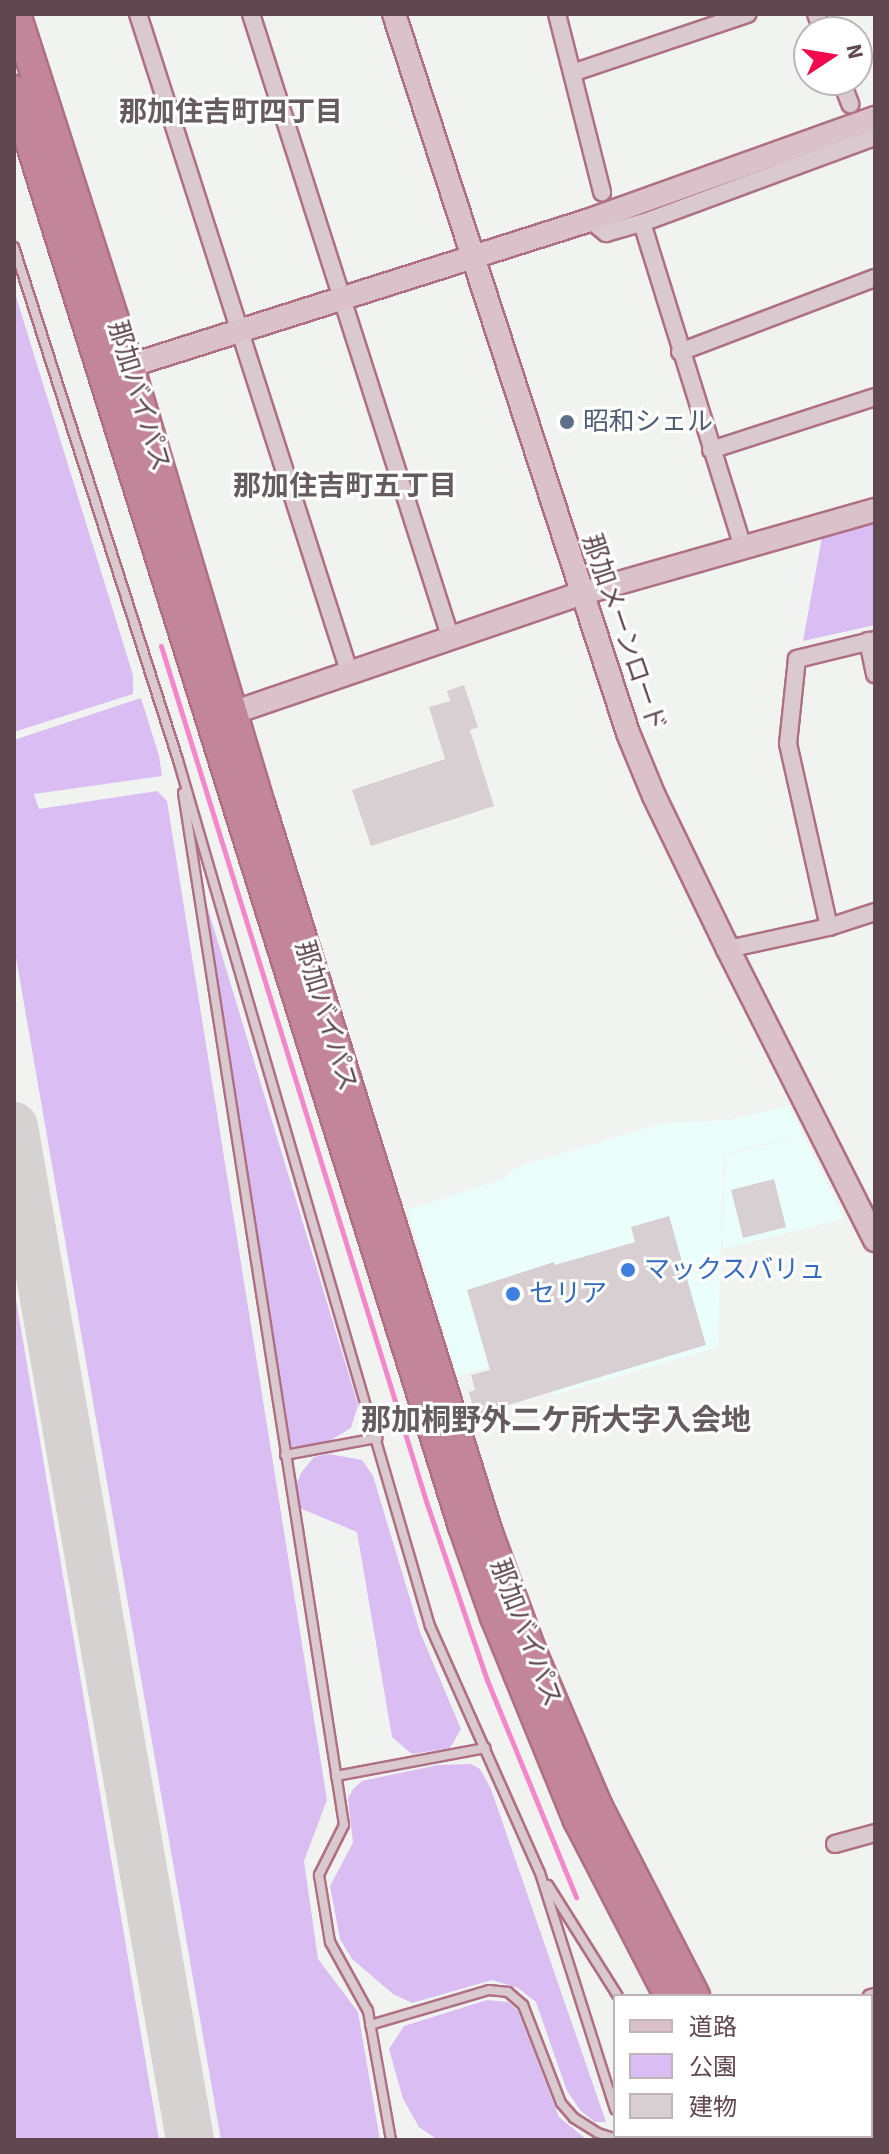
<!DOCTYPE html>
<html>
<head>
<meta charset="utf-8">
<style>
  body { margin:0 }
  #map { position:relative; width:889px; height:2154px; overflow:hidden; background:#f1f3f1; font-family:"Source Sans 3","Noto Sans JP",sans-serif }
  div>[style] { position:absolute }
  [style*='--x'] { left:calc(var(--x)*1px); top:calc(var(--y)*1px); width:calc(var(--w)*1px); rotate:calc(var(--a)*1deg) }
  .commercial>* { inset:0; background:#eafefb }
  .green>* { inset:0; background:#dabdf3 }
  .stream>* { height:5px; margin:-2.5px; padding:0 2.5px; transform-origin:2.5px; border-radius:2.5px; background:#f387cc }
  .taxiway>* { height:48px; margin:-24px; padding:0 24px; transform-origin:24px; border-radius:24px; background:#d6d2d2 }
  .building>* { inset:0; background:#d8cfd2 }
  .roads { filter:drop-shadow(2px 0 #af7084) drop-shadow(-2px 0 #af7084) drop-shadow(0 2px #af7084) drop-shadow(0 -2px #af7084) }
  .lane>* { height:8px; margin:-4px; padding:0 4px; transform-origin:4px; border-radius:4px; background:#dbc9d0 }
  .street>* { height:16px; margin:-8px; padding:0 8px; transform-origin:8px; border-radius:8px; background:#dbc9d0 }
  .secondary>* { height:22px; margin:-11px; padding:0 11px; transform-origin:11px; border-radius:11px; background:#dbc2ca }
  .highway>* { height:28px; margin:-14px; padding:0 14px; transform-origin:14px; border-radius:14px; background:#c38599 }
  .dots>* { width:22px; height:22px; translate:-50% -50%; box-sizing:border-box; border:4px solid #fff; border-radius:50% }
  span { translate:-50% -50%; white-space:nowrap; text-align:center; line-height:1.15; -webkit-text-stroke:6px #fff; paint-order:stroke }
  .street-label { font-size:26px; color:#604750 }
  .service-label { font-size:26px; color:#4e5e75 }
  .left { translate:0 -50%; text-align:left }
  .shop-label { font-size:26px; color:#366cbe }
  .neighbourhood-label { font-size:28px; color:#665c5f; font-weight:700 }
  .quarter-label { font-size:30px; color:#665c5f; font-weight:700 }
  .frame { position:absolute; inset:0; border:16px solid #604750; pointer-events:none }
  .legend { position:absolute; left:613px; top:1994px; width:260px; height:144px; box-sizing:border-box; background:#fff; border:2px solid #bfb5b9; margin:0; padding:10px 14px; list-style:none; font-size:24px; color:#604750 }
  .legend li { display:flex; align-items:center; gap:16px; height:40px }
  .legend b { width:40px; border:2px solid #bfb5b9 }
  .north { position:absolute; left:793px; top:16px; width:80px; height:80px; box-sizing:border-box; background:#fff; border:2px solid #bfb5b9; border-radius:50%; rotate:78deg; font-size:22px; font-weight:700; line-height:32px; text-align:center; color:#604750 }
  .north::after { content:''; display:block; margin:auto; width:28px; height:36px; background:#f20b4c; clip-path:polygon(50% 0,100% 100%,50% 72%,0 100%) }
</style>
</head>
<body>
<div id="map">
  <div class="commercial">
    <i style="clip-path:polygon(789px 1106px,803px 1134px,724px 1154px,718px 1347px,553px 1395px,540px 1352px,457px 1376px,408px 1210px,503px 1179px,517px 1167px,663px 1123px,729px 1120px)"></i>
    <i style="clip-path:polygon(803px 1135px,844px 1219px,722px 1249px,726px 1155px)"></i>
  </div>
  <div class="green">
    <i style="clip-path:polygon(14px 290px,133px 675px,133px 694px,14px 732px)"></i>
    <i style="clip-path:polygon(875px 523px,875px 625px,803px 641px,822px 537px)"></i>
    <i style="clip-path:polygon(141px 698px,159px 756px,162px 776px,34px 794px,39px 809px,157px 791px,167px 801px,327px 1800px,304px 1861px,318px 1959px,358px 2012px,380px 2140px,221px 2140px,14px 946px,14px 740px)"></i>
    <i style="clip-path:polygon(201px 886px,358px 1405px,351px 1428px,326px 1443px,291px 1447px,197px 888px)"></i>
    <i style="clip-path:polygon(14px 1288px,159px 2140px,14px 2140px)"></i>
    <i style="clip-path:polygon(329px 1454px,362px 1460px,373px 1476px,420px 1632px,461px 1729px,450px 1748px,412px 1754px,392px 1737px,357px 1532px,295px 1506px,294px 1492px,301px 1473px,314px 1457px)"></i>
    <i style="clip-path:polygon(471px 1764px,480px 1769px,491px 1789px,606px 2122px,595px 2122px,581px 2111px,567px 2091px,536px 2002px,518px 1988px,492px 1980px,412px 2003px,393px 1994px,352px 1959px,340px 1939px,330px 1886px,353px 1843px,348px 1798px,353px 1789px,362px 1781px,438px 1765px)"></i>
    <i style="clip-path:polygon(487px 2000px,508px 2002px,518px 2011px,559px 2117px,587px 2140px,438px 2140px,419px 2127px,403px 2099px,389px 2049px,404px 2026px)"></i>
  </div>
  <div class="stream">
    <i style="--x:161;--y:646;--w:895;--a:72.78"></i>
    <i style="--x:426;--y:1501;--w:189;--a:71.2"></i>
    <i style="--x:487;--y:1680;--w:235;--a:67.7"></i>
    <i style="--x:649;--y:2136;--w:4;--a:76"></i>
  </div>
  <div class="taxiway">
    <i style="--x:14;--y:1126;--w:1029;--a:80.15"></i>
  </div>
  <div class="building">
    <i style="clip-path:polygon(464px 685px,478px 727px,470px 730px,494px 806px,371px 846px,352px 790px,445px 759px,429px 707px,450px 701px,447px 691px)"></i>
    <i style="clip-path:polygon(774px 1179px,786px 1227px,743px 1238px,731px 1190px)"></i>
    <i style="clip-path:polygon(669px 1216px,706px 1345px,475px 1415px,469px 1392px,475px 1390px,471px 1375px,490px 1370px,467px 1290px,554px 1262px,555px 1265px,635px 1242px,631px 1227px)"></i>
  </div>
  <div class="roads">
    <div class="lane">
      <i style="--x:14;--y:247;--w:539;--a:72.27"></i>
      <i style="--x:178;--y:760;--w:902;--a:73.78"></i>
      <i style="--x:430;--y:1626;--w:270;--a:66"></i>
      <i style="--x:540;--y:1873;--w:248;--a:72.4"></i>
      <i style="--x:183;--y:793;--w:1044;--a:81.13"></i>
      <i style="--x:344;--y:1825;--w:56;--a:116.6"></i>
      <i style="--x:319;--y:1875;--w:68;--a:80.7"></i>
      <i style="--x:330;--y:1942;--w:79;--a:61.2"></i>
      <i style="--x:368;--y:2011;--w:131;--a:79.9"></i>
      <i style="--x:285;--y:1455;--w:94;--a:-10.5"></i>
      <i style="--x:336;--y:1776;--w:152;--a:-10.6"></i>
      <i style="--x:548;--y:1885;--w:131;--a:57.8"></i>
      <i style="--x:370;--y:2025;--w:124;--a:-16.4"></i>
      <i style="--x:489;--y:1990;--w:19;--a:6"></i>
      <i style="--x:508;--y:1992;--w:20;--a:41"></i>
      <i style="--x:523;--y:2005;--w:105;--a:68.8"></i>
      <i style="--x:561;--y:2103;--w:20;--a:49"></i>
      <i style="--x:574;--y:2118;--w:28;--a:32"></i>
      <i style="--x:598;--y:2133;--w:23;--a:18"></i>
      <i style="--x:707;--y:2136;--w:4;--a:63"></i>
    </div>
    <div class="street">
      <i style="--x:138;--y:14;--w:690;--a:72.2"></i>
      <i style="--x:251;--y:14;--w:653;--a:72.26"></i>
      <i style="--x:557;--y:14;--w:184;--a:75.8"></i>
      <i style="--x:816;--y:14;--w:19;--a:69"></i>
      <i style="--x:575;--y:72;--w:182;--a:-18.6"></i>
      <i style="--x:841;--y:80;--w:26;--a:69"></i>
      <i style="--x:590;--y:220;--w:21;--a:39"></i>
      <i style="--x:606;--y:233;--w:37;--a:-16"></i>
      <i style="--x:642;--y:223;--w:340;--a:72.7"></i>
      <i style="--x:642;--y:223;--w:248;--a:-20.3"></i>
      <i style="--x:680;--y:352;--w:209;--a:-20.8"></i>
      <i style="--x:711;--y:450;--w:172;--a:-17.9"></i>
      <i style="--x:868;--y:641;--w:34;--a:78"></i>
      <i style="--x:829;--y:927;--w:188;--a:-102.6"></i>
      <i style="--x:788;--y:744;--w:85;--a:-84"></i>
      <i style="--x:797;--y:659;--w:80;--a:-13.7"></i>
      <i style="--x:728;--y:949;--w:103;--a:-12.3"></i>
      <i style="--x:829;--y:927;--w:48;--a:-18.1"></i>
      <i style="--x:835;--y:1844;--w:41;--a:-15.4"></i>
      <i style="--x:871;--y:1998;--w:4;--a:-14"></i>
    </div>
    <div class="secondary">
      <i style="--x:394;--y:14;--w:756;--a:71.97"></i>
      <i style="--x:628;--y:733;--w:68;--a:67.6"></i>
      <i style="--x:654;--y:796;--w:170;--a:64.2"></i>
      <i style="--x:728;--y:949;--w:326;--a:63.2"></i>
      <i style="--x:113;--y:371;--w:500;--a:-17.57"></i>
      <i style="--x:590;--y:220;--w:303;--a:-19.7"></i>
      <i style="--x:232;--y:713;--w:368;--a:-18.9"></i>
      <i style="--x:580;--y:594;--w:307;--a:-15.9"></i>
    </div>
    <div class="highway">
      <i style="--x:16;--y:14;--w:369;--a:72.2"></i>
      <i style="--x:129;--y:365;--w:461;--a:73.4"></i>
      <i style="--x:261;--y:807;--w:761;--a:72.64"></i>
      <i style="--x:488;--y:1533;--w:125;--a:69.8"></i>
      <i style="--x:531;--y:1650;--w:171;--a:66.9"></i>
      <i style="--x:598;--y:1807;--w:212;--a:62.8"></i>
      <i style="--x:14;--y:90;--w:1505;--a:72.64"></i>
      <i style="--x:463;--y:1526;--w:96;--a:70.6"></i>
      <i style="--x:495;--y:1617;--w:219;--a:67.8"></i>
      <i style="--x:578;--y:1820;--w:198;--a:62.7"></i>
      <i style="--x:752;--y:2136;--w:5;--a:53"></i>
      <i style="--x:779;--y:2136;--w:5;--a:53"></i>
    </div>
  </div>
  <div class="dots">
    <i style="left:567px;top:422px;background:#5c6f8a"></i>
    <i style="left:628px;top:1270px;background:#3f7fe0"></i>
    <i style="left:513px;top:1294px;background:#3f7fe0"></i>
  </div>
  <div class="street-label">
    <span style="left:139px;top:396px;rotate:73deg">那加バイパス</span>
    <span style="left:624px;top:633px;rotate:71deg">那加メーンロード</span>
    <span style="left:326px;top:1016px;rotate:73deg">那加バイパス</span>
    <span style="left:526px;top:1633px;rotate:69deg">那加バイパス</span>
  </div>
  <div class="service-label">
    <span class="left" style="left:583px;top:422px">昭和シェル</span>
  </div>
  <div class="shop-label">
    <span class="left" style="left:644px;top:1270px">マックスバリュ</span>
    <span class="left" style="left:529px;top:1294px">セリア</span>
  </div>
  <div class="neighbourhood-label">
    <span style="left:231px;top:112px">那加住吉町四丁目</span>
    <span style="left:345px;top:486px">那加住吉町五丁目</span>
  </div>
  <div class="quarter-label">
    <span style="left:556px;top:1421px">那加桐野外二ケ所大字入会地</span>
  </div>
  <div class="frame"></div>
  <ul class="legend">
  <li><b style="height:10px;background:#dbc2ca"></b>道路</li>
  <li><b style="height:22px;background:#dabdf3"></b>公園</li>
  <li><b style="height:22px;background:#d8cfd2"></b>建物</li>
  </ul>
  <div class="north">N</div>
</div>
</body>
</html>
